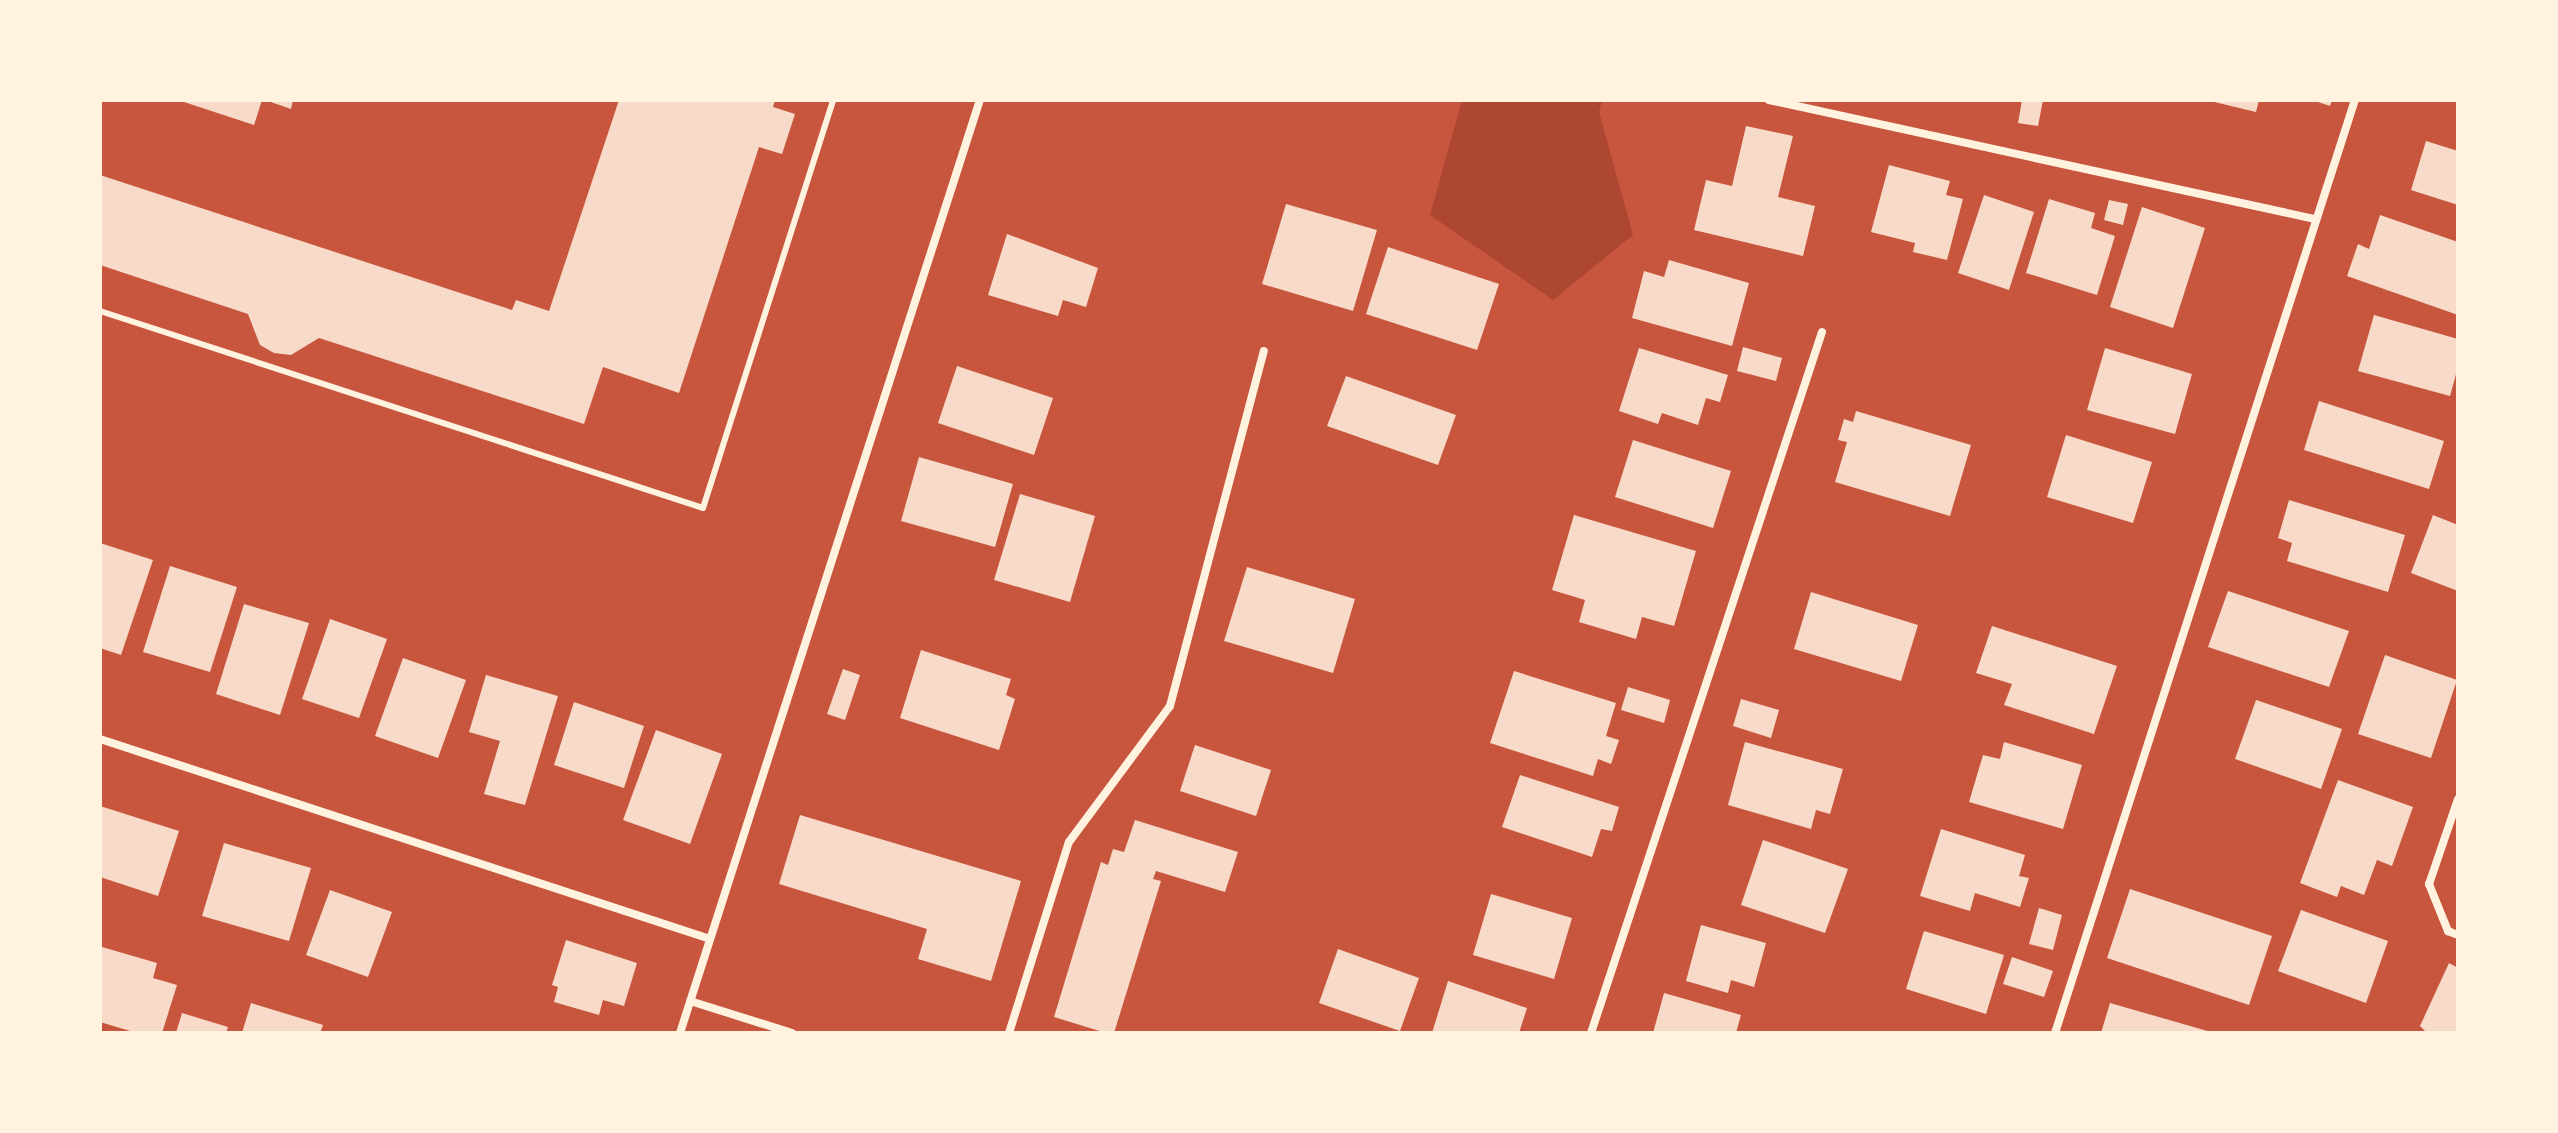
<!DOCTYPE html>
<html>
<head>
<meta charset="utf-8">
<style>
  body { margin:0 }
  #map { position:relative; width:2558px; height:1133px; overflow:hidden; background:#c8553d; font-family:"IBM Plex Sans",sans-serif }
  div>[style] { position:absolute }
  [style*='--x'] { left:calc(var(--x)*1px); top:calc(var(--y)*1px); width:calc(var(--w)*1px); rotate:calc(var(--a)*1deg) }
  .green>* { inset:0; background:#ae4732 }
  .building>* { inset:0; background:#f7dbc8 }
  .service>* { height:6px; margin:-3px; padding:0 3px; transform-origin:3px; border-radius:3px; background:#fff3e0 }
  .minor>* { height:8px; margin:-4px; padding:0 4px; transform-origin:4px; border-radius:4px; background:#fff3e0 }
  span { translate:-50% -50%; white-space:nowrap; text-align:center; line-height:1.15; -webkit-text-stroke:6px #fff3e0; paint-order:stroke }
  .frame { position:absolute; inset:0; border:102px solid #fff3e0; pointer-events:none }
</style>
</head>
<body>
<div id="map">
  <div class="green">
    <i style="clip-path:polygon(1462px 100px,1602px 100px,1599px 112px,1633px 235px,1553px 300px,1430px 215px)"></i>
  </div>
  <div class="building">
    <i style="clip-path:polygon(178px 100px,262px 100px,254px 125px)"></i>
    <i style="clip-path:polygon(265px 100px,293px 100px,291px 109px)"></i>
    <i style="clip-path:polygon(619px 100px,775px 100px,773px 107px,795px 114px,782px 154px,759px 147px,679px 393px,603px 367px,584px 424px,319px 338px,291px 355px,274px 353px,260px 345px,248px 314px,100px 265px,100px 175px,512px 310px,516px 300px,549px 311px)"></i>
    <i style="clip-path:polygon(2022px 100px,2043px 100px,2038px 126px,2018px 123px)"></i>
    <i style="clip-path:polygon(2206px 100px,2259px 100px,2256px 112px)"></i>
    <i style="clip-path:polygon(2312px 100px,2332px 100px,2330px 106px)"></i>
    <i style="clip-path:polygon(1746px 126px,1793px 136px,1778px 197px,1815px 206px,1803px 256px,1694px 230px,1706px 180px,1732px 186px)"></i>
    <i style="clip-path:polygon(2426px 141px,2458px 151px,2458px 205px,2411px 190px)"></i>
    <i style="clip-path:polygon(1889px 165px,1950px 181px,1946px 195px,1963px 199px,1947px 260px,1913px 252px,1915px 243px,1871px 232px)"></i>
    <i style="clip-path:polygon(1984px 195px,2034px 212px,2009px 290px,1958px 273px)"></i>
    <i style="clip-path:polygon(2049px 199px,2095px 213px,2091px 228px,2115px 236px,2097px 295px,2026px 273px)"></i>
    <i style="clip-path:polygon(2109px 200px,2128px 204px,2123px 225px,2104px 220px)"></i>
    <i style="clip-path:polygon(1286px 204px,1377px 230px,1353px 311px,1262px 284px)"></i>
    <i style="clip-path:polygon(2142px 207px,2205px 228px,2173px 328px,2110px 307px)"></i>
    <i style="clip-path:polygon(2380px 215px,2458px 242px,2458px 315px,2347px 276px,2358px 244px,2369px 249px)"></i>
    <i style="clip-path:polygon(1007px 234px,1098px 268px,1086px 307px,1063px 300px,1058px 316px,988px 295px)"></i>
    <i style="clip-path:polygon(1388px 247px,1499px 284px,1477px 350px,1366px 314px)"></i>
    <i style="clip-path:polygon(1669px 260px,1749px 283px,1732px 346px,1632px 318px,1644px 271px,1664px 277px)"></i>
    <i style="clip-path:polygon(2374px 315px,2458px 339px,2458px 367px,2450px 396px,2358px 371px)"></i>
    <i style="clip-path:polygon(1743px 347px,1782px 358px,1776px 381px,1737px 371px)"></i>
    <i style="clip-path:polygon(1639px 348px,1728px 375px,1720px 402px,1706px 398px,1698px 425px,1662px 413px,1658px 424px,1619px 411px)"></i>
    <i style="clip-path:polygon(2105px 348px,2192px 374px,2175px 434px,2087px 410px)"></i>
    <i style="clip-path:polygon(957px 366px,1053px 398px,1034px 455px,938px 423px)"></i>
    <i style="clip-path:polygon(1346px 376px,1456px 415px,1438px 465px,1327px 426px)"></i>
    <i style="clip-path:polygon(2319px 401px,2444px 441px,2429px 489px,2304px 450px)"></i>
    <i style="clip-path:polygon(1856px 411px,1971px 445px,1950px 516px,1835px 482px,1847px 442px,1838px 440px,1844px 419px,1853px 422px)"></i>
    <i style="clip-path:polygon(2066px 435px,2152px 462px,2133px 523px,2047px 497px)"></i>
    <i style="clip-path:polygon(1633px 440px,1731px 471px,1713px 528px,1615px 497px)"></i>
    <i style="clip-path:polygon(919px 457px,1013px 484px,995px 547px,901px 521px)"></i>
    <i style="clip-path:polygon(1020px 494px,1095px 516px,1070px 602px,994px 580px)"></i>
    <i style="clip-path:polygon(2289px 500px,2405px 535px,2388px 592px,2287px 561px,2292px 543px,2278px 538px)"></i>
    <i style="clip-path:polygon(1574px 515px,1696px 551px,1674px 626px,1642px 617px,1636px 639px,1579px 622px,1585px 600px,1552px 590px)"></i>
    <i style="clip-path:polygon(2433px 515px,2458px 525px,2458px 591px,2411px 573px)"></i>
    <i style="clip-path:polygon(100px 543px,153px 560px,121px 655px,100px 648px)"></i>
    <i style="clip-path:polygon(170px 566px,237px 587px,210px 672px,143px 652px)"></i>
    <i style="clip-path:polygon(1247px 567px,1355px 599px,1333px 673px,1224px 641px)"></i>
    <i style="clip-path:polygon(2228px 591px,2349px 631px,2329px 687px,2208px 647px)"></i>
    <i style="clip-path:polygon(1811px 592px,1918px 625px,1901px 681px,1794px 649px)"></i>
    <i style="clip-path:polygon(244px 604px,309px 623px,280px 715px,216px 694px)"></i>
    <i style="clip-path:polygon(330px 619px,387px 639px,359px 718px,302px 699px)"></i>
    <i style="clip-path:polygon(1992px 626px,2117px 666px,2094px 734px,2004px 705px,2012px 684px,1976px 673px)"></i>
    <i style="clip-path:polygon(921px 650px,1011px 679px,1006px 695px,1015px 699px,999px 750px,900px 718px)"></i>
    <i style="clip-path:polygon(2385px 655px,2457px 680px,2431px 758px,2358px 734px)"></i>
    <i style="clip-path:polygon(403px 658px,466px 680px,438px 758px,375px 736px)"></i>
    <i style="clip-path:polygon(843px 669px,860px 675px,845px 720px,827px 714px)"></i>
    <i style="clip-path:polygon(1514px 671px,1616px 703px,1606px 736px,1619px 740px,1611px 764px,1598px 759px,1593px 776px,1490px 743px)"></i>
    <i style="clip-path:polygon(486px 675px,558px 696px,525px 805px,484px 794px,500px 741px,469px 732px)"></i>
    <i style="clip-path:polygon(1628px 687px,1670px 700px,1664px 723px,1621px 710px)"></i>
    <i style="clip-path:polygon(1741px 699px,1779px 710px,1771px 738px,1733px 726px)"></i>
    <i style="clip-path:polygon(2256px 700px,2342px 729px,2321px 789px,2235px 759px)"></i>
    <i style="clip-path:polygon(574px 702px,644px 726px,624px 788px,554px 765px)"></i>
    <i style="clip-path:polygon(656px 730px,722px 754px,690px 844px,623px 820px)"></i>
    <i style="clip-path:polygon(1745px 742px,1843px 769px,1830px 814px,1816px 810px,1811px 829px,1728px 805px)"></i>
    <i style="clip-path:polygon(2004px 742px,2082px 765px,2063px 829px,1969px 802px,1983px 755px,2000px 759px)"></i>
    <i style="clip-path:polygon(1195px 745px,1271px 770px,1256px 816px,1180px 791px)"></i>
    <i style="clip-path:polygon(1520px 775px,1619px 807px,1612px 831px,1601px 829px,1592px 857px,1502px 827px)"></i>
    <i style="clip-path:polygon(2338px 780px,2413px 807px,2392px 866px,2377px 860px,2364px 895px,2341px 886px,2337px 897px,2300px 883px)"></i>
    <i style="clip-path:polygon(100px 806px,179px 831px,158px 896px,100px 877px)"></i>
    <i style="clip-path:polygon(800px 815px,1021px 881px,991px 981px,918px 959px,927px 929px,779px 884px)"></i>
    <i style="clip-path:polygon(1135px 820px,1238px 852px,1225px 892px,1156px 871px,1153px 879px,1161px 881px,1114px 1033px,1106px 1033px,1054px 1017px,1101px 862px,1108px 865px,1113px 849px,1124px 852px)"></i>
    <i style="clip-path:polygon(1941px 829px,2025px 855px,2019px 876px,2029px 878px,2020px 907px,1975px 893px,1970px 911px,1920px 896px)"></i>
    <i style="clip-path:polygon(1763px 840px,1848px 869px,1825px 933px,1741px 905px)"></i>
    <i style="clip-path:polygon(224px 843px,311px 868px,289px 941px,202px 916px)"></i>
    <i style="clip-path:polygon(2130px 889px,2272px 936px,2249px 1005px,2107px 958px)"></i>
    <i style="clip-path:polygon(330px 890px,392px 912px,368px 977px,306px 955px)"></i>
    <i style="clip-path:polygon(1491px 894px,1572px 918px,1554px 979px,1473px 955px)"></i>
    <i style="clip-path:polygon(2039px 908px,2062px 915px,2053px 950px,2029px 944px)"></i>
    <i style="clip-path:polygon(2301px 910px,2388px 941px,2366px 1003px,2278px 971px)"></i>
    <i style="clip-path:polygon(1701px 925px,1766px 943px,1754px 987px,1731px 980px,1728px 993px,1686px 981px)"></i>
    <i style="clip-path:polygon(1924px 931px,2004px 955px,1986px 1014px,1906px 989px)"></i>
    <i style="clip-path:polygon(566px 940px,637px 963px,624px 1006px,603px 1000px,599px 1015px,554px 1002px,558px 987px,552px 985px)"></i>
    <i style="clip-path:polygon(102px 947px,157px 963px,153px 978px,177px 985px,162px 1033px,137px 1033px,100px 1022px)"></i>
    <i style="clip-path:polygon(1338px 949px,1419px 978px,1400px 1031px,1319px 1003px)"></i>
    <i style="clip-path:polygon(2012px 957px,2053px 971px,2044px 997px,2003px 984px)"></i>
    <i style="clip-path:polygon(2449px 963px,2458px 968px,2458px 1033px,2427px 1033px,2420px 1026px)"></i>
    <i style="clip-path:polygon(1448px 981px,1527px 1008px,1519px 1033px,1432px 1033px)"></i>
    <i style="clip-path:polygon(1664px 993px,1741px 1015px,1736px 1033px,1653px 1033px)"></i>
    <i style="clip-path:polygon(251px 1003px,323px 1025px,320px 1033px,242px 1033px)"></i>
    <i style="clip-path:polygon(2110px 1003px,2211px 1032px,2211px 1033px,2101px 1033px)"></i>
    <i style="clip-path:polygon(182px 1013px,228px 1027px,226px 1033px,176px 1033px)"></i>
  </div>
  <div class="service">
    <i style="--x:100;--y:311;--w:634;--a:18.09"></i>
    <i style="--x:703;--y:508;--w:428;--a:-72.3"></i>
  </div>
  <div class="minor">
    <i style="--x:1769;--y:100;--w:559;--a:12.3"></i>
    <i style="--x:100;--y:739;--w:639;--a:18.15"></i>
    <i style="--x:2458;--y:799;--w:90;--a:108.8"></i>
    <i style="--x:2429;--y:884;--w:51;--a:68"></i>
    <i style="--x:2448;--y:931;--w:11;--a:22"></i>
    <i style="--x:690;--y:1001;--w:107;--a:17.4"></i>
    <i style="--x:680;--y:1033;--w:980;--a:-72.18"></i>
    <i style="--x:1009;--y:1033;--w:200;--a:-72.6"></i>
    <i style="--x:1069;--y:842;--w:169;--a:-53.4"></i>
    <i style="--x:1170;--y:706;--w:367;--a:-75.2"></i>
    <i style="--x:1591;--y:1033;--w:738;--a:-71.76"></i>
    <i style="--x:2055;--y:1033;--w:980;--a:-72.18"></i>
  </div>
  <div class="frame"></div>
</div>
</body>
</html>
